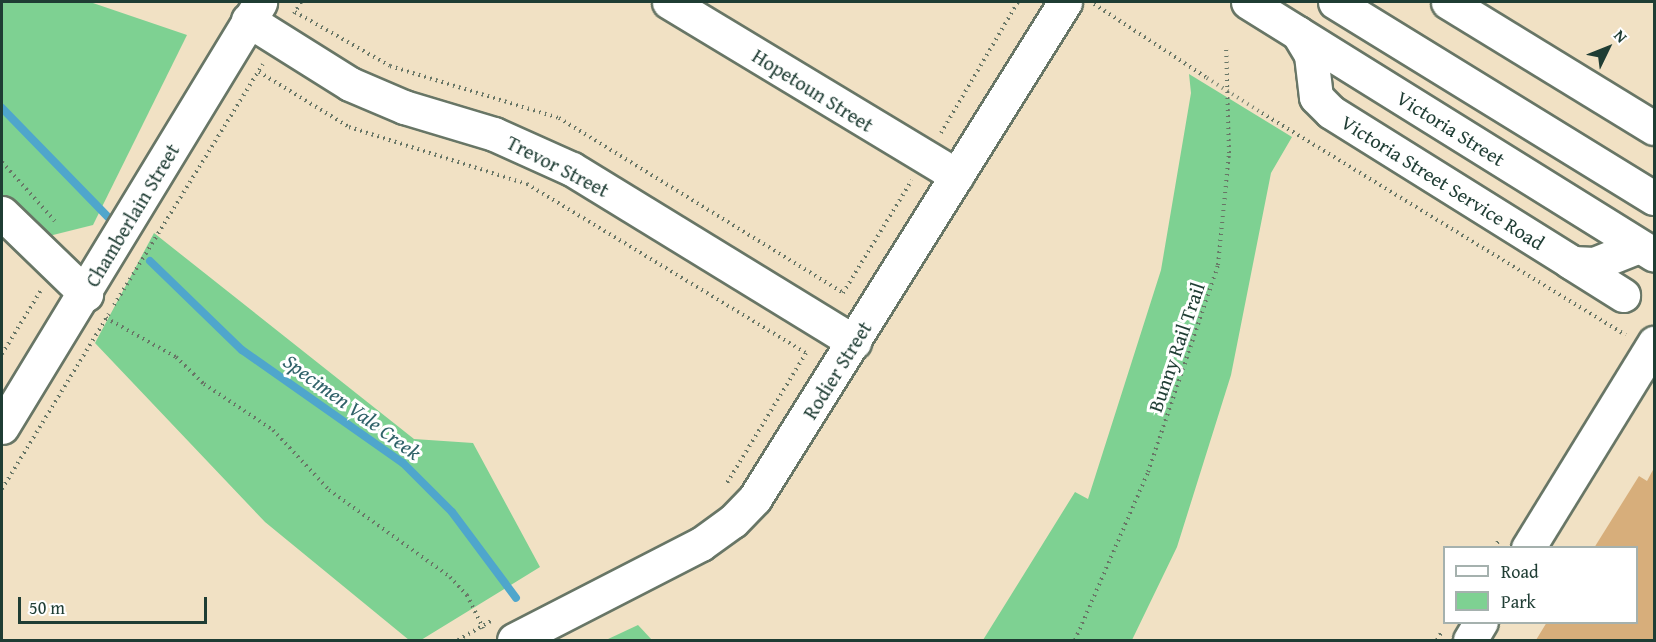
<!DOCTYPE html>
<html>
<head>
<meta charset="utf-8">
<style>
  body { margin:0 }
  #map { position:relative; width:1656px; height:642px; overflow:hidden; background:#f1e1c4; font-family:"Gentium Book Plus",serif }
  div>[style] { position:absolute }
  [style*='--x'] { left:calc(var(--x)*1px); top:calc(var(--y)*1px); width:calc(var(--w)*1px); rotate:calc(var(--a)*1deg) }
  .green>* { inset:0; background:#7ed192 }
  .stream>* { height:8px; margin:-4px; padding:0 4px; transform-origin:4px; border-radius:4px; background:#4fa6cc }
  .building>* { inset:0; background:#d7ae7b }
  .path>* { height:4px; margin-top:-2px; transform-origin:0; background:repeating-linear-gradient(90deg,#687666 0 1.5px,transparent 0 6px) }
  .roads { filter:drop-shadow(2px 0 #687666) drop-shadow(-2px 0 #687666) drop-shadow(0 2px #687666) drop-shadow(0 -2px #687666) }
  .minor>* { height:33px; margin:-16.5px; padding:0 16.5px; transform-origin:16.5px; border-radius:16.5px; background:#fff }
  .major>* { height:33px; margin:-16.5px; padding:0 16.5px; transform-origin:16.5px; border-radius:16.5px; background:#fff }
  .path-bridge>* { height:4px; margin-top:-2px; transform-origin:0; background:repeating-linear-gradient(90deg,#687666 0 1.5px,transparent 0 6px) }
  span { translate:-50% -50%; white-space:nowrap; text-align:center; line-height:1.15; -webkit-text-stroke:6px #fff; paint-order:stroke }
  .street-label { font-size:20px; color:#1f3d34 }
  .water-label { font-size:21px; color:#306269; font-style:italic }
  .frame { position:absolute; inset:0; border:3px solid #1f3d34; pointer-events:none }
  .legend { position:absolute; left:1443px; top:546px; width:195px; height:78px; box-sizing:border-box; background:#fff; border:2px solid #a5b1ae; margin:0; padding:8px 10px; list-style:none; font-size:18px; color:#1f3d34 }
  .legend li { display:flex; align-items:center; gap:12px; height:30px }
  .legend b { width:30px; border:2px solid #a5b1ae }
  .north { position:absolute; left:1578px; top:18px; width:60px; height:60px; -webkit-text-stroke:4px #fff; paint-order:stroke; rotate:47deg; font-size:16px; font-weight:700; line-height:24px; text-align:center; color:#1f3d34 }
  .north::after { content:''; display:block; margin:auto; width:21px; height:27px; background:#1f3d34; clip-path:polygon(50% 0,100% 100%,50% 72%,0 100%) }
  .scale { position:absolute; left:18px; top:597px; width:189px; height:27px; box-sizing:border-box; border:3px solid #1f3d34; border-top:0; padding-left:8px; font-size:18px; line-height:21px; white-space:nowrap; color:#1f3d34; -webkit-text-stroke:4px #fff; paint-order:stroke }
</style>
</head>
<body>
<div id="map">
  <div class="green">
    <i style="clip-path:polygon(2px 2px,90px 2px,187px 35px,93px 225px,41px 238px,2px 198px)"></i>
    <i style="clip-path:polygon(1189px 74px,1292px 137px,1271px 173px,1231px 375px,1177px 547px,1132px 640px,983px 640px,1075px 492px,1088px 499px,1161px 270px,1191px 93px)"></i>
    <i style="clip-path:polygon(154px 233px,414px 439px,473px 443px,540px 567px,421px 640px,409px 640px,265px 522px,95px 343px)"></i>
    <i style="clip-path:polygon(638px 625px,652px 640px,606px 640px)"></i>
  </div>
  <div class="stream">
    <i style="--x:2;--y:108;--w:155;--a:45.8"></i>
    <i style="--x:150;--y:261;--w:128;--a:44.1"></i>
    <i style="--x:242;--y:350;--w:197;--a:35.1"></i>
    <i style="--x:403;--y:463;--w:69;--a:45"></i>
    <i style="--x:452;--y:512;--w:107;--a:53.3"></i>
  </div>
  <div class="building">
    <i style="clip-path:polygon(1654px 468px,1654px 640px,1536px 640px,1547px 622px,1636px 622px,1636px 548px,1594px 548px,1639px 476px,1647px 481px)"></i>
  </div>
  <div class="path">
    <i style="--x:1094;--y:4;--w:135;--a:33.2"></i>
    <i style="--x:295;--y:12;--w:109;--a:29.6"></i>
    <i style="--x:390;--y:66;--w:177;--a:17.1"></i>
    <i style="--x:559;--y:118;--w:334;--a:31.6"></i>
    <i style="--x:843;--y:293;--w:132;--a:-58.6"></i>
    <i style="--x:294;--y:14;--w:14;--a:-60"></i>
    <i style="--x:259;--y:72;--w:105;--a:31.4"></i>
    <i style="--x:349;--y:127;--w:187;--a:17.8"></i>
    <i style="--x:527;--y:184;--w:326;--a:31.2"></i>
    <i style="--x:806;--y:353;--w:152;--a:121.3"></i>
    <i style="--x:1262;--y:113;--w:426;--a:31.4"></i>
    <i style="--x:941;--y:133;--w:152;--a:-59.6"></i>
    <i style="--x:2;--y:162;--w:79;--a:48.1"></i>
    <i style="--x:114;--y:305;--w:283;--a:-58.3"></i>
    <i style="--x:106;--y:318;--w:80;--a:29.1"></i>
    <i style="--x:176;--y:357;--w:39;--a:44"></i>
    <i style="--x:204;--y:384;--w:83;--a:33.7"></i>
    <i style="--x:273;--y:430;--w:82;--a:47"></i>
    <i style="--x:329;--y:490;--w:149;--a:35.7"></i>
    <i style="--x:450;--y:577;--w:25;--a:47"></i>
    <i style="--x:467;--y:595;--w:37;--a:64"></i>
    <i style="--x:2;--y:354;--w:75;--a:-58.6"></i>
    <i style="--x:2;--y:489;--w:205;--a:-58.6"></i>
    <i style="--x:1494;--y:548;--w:9;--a:-58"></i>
    <i style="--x:458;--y:640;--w:39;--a:-30"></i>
    <i style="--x:1075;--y:640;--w:183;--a:-66.5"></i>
    <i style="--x:1148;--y:472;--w:219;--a:-71.3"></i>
    <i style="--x:1218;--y:265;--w:113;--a:-84.4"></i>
    <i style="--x:1229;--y:153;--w:108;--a:-91.6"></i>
    <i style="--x:1437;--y:640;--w:8;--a:-60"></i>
  </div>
  <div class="roads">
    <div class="minor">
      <i style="--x:669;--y:2;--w:336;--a:31.1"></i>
      <i style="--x:1448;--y:2;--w:241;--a:31.5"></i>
      <i style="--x:248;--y:20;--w:120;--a:32.1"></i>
      <i style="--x:350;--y:84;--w:59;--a:23.1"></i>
      <i style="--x:404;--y:107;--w:94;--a:16.7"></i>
      <i style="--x:494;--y:134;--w:85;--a:24.2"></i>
      <i style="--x:572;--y:169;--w:331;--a:31.5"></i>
      <i style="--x:1298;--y:33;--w:26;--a:59"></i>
      <i style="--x:1311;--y:55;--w:42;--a:83.2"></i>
      <i style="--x:1316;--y:97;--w:21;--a:45"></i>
      <i style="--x:1331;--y:112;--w:285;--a:32"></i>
      <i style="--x:1573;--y:263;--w:21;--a:3"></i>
      <i style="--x:1594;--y:264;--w:48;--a:-21.8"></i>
      <i style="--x:2;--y:213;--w:117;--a:44"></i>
      <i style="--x:1569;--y:261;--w:64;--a:32.2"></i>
      <i style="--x:2;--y:427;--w:497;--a:-58.7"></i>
      <i style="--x:1528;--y:548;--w:241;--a:-58.4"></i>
      <i style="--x:514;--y:640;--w:210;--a:-27.2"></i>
      <i style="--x:701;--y:544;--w:39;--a:-36"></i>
      <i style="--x:733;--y:521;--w:32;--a:-46"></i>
      <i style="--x:755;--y:498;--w:585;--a:-57.99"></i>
      <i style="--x:1470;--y:640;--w:21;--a:-59"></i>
    </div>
    <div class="major">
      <i style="--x:1248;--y:2;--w:478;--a:31.9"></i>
      <i style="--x:1335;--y:2;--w:374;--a:31.6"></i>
    </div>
  </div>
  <div class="path-bridge">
    <i style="--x:1207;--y:78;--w:65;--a:32.5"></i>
  </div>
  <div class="street-label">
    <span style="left:813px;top:90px;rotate:32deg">Hopetoun Street</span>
    <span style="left:1451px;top:128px;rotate:32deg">Victoria Street</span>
    <span style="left:558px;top:166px;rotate:27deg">Trevor Street</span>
    <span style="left:1443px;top:182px;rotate:32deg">Victoria Street Service Road</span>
    <span style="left:132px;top:215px;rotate:-59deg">Chamberlain Street</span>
    <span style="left:1176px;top:347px;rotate:-71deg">Bunny Rail Trail</span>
    <span style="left:837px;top:370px;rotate:-58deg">Rodier Street</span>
  </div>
  <div class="water-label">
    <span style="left:352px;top:407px;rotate:36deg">Specimen Vale Creek</span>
  </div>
  <div class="frame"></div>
  <ul class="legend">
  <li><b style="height:8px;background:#fff"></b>Road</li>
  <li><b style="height:16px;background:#7ed192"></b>Park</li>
  </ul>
  <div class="north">N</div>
  <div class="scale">50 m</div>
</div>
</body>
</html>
